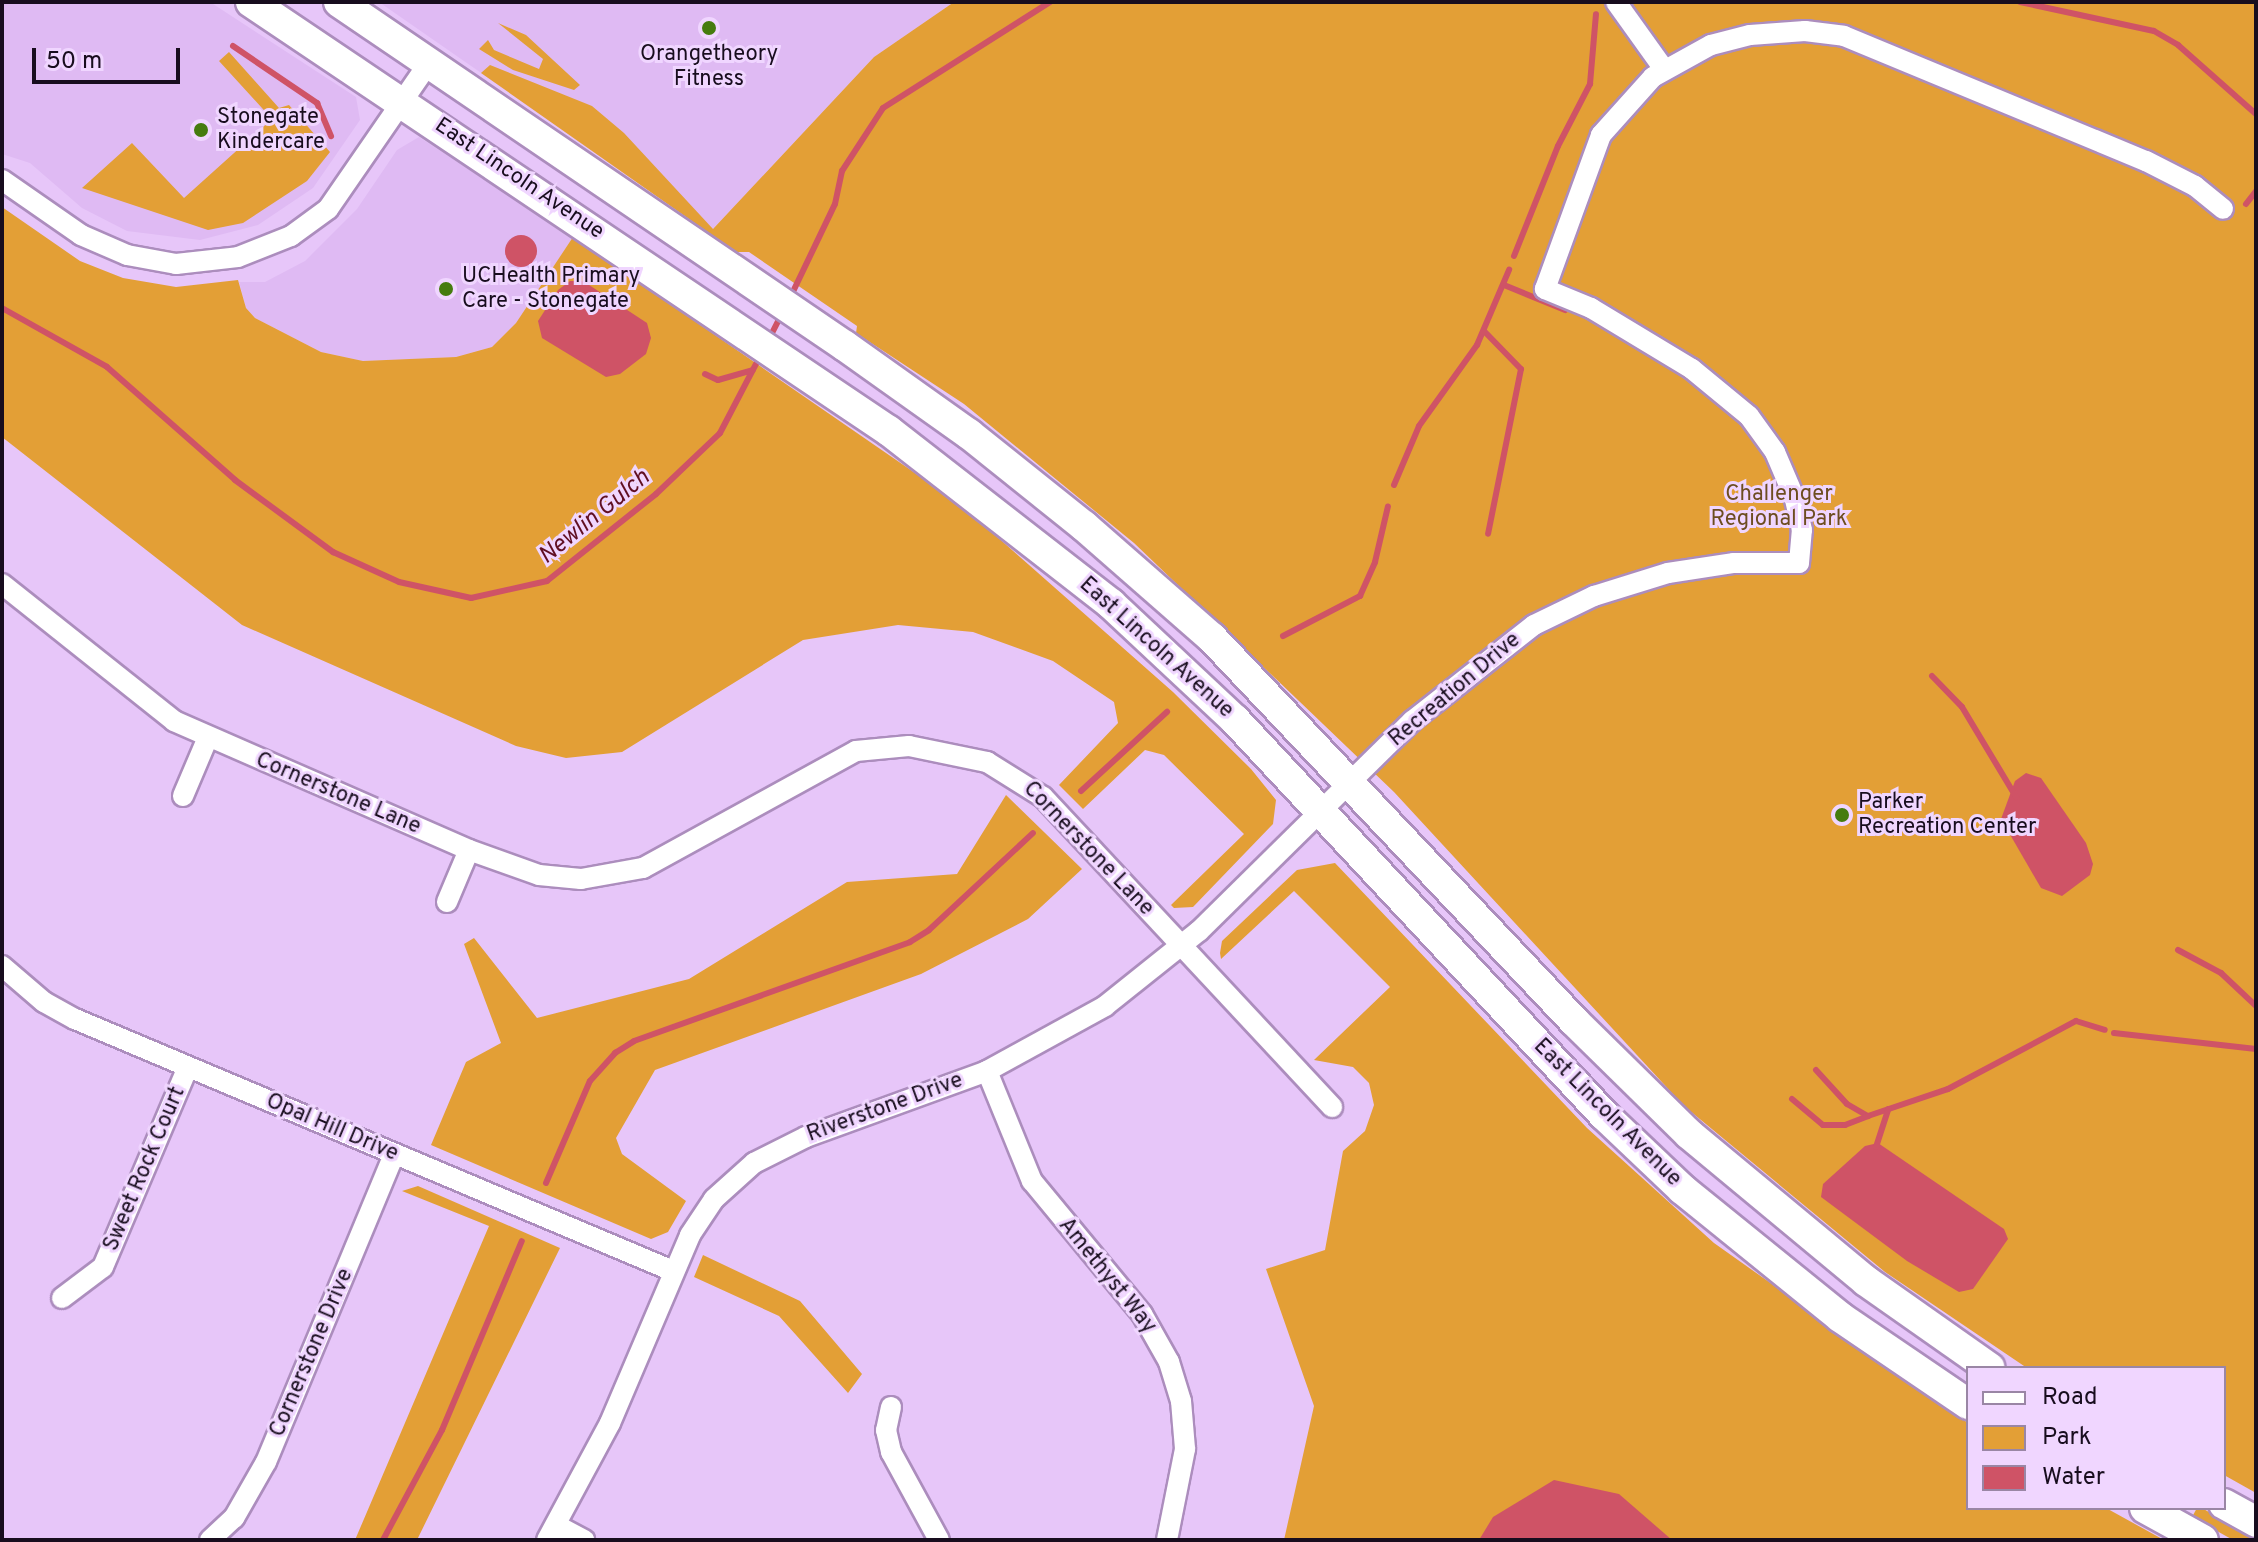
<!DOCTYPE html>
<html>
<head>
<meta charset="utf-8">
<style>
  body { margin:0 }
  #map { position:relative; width:2258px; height:1542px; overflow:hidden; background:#e7c6f9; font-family:Overpass,sans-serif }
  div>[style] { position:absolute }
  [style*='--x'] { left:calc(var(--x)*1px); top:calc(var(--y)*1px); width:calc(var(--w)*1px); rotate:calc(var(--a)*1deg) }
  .built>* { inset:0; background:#dfbaf3 }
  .green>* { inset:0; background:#e39f36 }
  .water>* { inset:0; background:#cf5366 }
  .round { border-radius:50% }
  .stream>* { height:6px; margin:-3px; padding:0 3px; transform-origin:3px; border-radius:3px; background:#cf5366 }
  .roads { filter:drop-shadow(2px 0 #ac8dbd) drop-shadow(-2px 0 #ac8dbd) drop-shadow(0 2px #ac8dbd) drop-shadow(0 -2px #ac8dbd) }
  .street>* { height:20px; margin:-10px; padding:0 10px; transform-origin:10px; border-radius:10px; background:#fff }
  .primary>* { height:30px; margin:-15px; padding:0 15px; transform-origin:15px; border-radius:15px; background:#fff }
  .dots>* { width:22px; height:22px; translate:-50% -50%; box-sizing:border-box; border:4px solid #f0d6ff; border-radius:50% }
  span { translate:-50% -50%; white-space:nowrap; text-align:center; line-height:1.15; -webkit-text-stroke:6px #f0d6ff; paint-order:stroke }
  .poi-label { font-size:22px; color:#180d1e }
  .left { translate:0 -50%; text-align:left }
  .street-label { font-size:22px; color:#180d1e }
  .park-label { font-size:22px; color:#6d4d20 }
  .water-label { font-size:24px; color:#600f22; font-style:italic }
  .frame { position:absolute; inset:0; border:4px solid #180d1e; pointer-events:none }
  .legend { position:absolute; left:1966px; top:1366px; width:260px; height:144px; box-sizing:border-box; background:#f0d6ff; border:2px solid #9a86a5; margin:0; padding:10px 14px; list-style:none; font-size:24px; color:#180d1e }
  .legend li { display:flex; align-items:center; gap:16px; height:40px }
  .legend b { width:40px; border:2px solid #9a86a5 }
  .scale { position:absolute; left:32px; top:48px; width:148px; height:36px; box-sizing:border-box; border:4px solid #180d1e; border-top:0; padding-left:10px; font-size:24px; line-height:28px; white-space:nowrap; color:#180d1e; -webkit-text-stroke:6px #f0d6ff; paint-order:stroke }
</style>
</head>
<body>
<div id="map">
  <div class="built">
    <i style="clip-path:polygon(2px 2px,210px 2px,356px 97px,360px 120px,313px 188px,258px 225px,200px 240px,127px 231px,82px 208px,30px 163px,2px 154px)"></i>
    <i style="clip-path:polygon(379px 2px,954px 2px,874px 57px,710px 232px)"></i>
    <i style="clip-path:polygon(419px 137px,573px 237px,516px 323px,492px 347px,456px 357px,363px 361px,321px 352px,255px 318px,246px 308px,239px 282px,265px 282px,305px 261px,357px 209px,397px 150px)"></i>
  </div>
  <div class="green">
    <i style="clip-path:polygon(954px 2px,2256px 2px,2256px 1493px,2224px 1475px,2224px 1368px,2027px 1368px,1885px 1272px,1684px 1106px,1394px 792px,1134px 543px,964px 404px,856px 333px,857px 326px,749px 252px,736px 252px,481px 73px,490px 65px,592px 106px,624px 133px,713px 229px,874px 57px)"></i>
    <i style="clip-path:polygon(498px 23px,526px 35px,580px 85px,574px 90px,513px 70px,479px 49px,488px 40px,494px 50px,539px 69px,543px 59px)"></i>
    <i style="clip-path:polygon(229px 52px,279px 108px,289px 105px,330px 152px,307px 181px,243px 223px,208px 230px,82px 188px,132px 143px,184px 198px,272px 119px,219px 61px)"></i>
    <i style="clip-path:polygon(2px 207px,80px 261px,123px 278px,176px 287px,238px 280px,246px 308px,255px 318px,321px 352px,363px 361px,456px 357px,492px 347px,516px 323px,573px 237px,960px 504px,1173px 692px,1251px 769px,1276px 800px,1273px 824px,1193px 907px,1174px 908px,1171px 905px,1244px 834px,1164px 755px,1145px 750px,1083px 809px,1059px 785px,1118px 723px,1114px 702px,1053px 661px,973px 632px,898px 625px,803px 640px,622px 752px,566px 758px,516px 746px,242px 625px,2px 437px)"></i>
    <i style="clip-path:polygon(1006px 795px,1082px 869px,1028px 919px,921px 974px,655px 1070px,616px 1138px,622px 1154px,686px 1201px,668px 1232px,651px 1239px,431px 1145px,466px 1062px,501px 1043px,464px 944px,474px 938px,537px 1018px,689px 979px,847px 882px,957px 874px)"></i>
    <i style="clip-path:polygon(1335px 863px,1587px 1128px,1714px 1243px,1968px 1423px,1968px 1508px,2106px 1508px,2164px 1540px,1284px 1540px,1314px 1406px,1266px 1269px,1325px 1250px,1343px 1151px,1365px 1131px,1374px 1105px,1369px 1083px,1353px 1067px,1314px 1060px,1390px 987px,1294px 891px,1221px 959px,1220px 953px,1222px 941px,1297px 870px)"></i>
    <i style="clip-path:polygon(418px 1186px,560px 1248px,417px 1540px,355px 1540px,489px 1226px,402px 1191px)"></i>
    <i style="clip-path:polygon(703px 1255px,800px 1301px,862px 1374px,848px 1393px,779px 1316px,694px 1277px)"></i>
    <i style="clip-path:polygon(2197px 1508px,2202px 1508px,2256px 1540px,2233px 1540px,2192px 1517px)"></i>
  </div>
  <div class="water">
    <i class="round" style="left:505px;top:235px;width:32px;height:32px"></i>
    <i style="clip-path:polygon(570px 281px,583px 281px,647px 323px,651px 338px,646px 354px,620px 374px,606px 377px,542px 338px,538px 321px,558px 290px)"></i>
    <i style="clip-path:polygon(2026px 773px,2041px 778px,2086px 843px,2093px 864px,2090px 875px,2062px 896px,2041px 888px,2001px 819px,2015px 781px)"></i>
    <i style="clip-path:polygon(1878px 1143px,2004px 1229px,2008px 1239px,1973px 1289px,1959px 1292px,1907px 1261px,1821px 1197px,1823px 1184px,1865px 1146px)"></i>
    <i style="clip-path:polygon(1554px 1480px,1619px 1494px,1672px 1540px,1479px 1540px,1493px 1517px)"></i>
  </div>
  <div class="stream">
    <i style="--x:2020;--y:2;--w:137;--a:12.2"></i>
    <i style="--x:2154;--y:31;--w:28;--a:30"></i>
    <i style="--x:2178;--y:45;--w:104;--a:41.5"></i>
    <i style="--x:233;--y:46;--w:102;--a:34.2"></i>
    <i style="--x:317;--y:103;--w:36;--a:67"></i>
    <i style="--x:2246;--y:204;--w:16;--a:-52"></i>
    <i style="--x:1514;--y:256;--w:118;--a:-68.2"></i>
    <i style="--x:1558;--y:146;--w:70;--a:-62.7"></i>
    <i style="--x:1590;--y:84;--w:70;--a:-85.1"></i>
    <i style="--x:1504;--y:285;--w:66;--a:22.3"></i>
    <i style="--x:789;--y:300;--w:106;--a:-64.4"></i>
    <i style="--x:835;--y:204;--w:34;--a:-78"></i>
    <i style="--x:842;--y:171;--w:75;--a:-56.9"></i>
    <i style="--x:883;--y:108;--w:198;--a:-32.4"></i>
    <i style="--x:2;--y:308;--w:120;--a:29.3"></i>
    <i style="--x:107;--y:367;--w:171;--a:41.4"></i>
    <i style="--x:235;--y:480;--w:122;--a:36.3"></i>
    <i style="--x:333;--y:552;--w:72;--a:24.4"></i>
    <i style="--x:399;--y:582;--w:74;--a:12.5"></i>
    <i style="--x:471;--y:598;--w:78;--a:-12.6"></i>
    <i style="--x:547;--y:581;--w:139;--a:-38.6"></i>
    <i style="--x:656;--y:494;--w:88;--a:-43.6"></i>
    <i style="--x:720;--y:433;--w:87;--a:-62.5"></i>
    <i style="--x:1484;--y:331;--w:53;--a:45.8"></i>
    <i style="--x:1521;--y:369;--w:168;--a:101.3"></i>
    <i style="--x:769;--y:339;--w:29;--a:-63"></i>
    <i style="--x:705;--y:374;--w:14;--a:25"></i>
    <i style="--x:718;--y:380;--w:36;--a:-16"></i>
    <i style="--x:1394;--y:485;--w:64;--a:-67"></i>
    <i style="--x:1419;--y:426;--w:100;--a:-54.4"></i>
    <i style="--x:1477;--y:345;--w:82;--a:-66.9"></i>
    <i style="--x:1283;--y:636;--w:87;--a:-27.5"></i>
    <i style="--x:1360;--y:596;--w:37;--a:-66"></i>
    <i style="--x:1375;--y:562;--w:57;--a:-76.9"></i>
    <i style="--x:1932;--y:676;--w:43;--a:45.9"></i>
    <i style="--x:1962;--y:707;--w:105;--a:59"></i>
    <i style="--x:1081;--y:791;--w:117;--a:-42.6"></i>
    <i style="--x:2178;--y:950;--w:49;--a:28.1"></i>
    <i style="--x:2221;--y:973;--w:48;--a:43.3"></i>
    <i style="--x:2114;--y:1033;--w:143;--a:6.4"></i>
    <i style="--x:1816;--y:1070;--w:46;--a:47.6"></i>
    <i style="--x:1847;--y:1104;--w:24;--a:30"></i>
    <i style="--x:1868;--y:1116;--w:84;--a:-18.6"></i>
    <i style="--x:1948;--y:1089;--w:145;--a:-28"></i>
    <i style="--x:2076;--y:1021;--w:30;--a:17"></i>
    <i style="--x:1792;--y:1099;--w:40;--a:40"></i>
    <i style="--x:1823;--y:1125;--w:22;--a:0"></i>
    <i style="--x:1845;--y:1125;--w:25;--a:-21"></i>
    <i style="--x:1876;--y:1147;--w:40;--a:-72"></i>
    <i style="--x:546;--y:1183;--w:111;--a:-66.7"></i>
    <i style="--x:590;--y:1081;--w:38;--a:-48"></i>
    <i style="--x:615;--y:1053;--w:22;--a:-32"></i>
    <i style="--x:634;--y:1041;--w:293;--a:-19.7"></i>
    <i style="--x:910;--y:942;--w:22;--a:-32"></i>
    <i style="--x:929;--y:930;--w:142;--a:-43"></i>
    <i style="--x:383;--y:1540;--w:125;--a:-61.8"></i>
    <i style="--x:442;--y:1430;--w:205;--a:-67.1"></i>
  </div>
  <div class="roads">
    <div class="street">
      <i style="--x:1616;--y:2;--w:82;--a:54.4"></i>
      <i style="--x:2;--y:180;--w:96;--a:34.8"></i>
      <i style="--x:81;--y:235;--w:50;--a:23.5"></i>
      <i style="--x:127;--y:255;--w:50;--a:10.4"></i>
      <i style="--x:176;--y:264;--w:62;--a:-6.4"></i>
      <i style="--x:238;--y:257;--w:57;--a:-21.6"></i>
      <i style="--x:291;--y:236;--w:46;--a:-36.1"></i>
      <i style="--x:328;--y:209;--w:176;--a:-55.4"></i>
      <i style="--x:2;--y:584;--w:220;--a:38.5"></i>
      <i style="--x:174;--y:721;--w:322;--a:23.6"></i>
      <i style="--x:469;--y:850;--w:74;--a:19.7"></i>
      <i style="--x:539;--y:875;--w:42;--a:5.4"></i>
      <i style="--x:581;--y:879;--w:63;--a:-10.1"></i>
      <i style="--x:643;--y:868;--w:243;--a:-28.8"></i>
      <i style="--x:856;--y:751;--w:53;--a:-5.4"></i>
      <i style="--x:909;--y:746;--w:80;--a:11.6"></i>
      <i style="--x:987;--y:762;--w:66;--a:32"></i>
      <i style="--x:1043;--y:797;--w:424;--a:47"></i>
      <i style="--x:183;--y:796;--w:64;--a:-67"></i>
      <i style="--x:447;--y:902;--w:56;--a:-67.1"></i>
      <i style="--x:2;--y:966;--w:55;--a:40.6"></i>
      <i style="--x:44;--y:1002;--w:35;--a:29"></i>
      <i style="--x:75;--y:1019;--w:649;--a:22.85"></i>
      <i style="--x:987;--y:1071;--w:119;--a:67.8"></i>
      <i style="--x:1032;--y:1181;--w:173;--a:50.4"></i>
      <i style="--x:1142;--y:1314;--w:55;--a:60.6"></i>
      <i style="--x:1169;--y:1362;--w:41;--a:72.9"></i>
      <i style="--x:1181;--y:1401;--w:48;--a:85.2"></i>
      <i style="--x:1185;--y:1449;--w:93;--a:101.2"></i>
      <i style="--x:62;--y:1298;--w:51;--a:-37.1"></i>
      <i style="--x:103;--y:1267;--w:217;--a:-67"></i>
      <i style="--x:891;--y:1407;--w:24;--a:102"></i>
      <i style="--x:886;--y:1430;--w:23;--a:77"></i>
      <i style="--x:891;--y:1452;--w:100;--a:61.4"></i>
      <i style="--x:556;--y:1525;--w:32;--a:28"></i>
      <i style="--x:210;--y:1540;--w:33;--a:-43"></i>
      <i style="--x:234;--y:1518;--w:64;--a:-60.3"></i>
      <i style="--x:266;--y:1462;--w:333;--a:-67.4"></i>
      <i style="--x:547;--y:1540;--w:133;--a:-61.7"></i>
      <i style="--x:610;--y:1423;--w:204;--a:-66.9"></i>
      <i style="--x:690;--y:1235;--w:43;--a:-56.3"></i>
      <i style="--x:714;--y:1199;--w:54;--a:-42"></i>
      <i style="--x:754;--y:1163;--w:58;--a:-26.6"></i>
      <i style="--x:806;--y:1137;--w:193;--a:-20"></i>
      <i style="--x:987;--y:1071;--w:135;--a:-28.8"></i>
      <i style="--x:1105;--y:1006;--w:120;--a:-38.6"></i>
      <i style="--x:1199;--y:931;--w:299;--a:-44.6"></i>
      <i style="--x:1412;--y:721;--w:155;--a:-38.2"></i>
      <i style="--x:1534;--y:625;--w:67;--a:-25.8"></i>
      <i style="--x:1594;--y:596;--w:77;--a:-17.3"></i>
      <i style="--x:1668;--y:573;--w:67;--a:-8.6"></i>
      <i style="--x:1734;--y:563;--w:65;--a:0"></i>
      <i style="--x:1799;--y:563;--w:33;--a:-85"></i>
      <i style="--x:1802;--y:530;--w:32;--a:-103"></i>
      <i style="--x:1795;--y:499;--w:51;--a:-113.1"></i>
      <i style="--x:1775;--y:452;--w:44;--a:-125.8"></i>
      <i style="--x:1749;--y:416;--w:74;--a:-140.5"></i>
      <i style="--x:1692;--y:369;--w:118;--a:-148.9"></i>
      <i style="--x:1591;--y:308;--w:50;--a:-157.6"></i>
      <i style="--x:1545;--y:289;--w:164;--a:-70"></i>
      <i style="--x:1601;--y:135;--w:78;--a:-48.1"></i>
      <i style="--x:1653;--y:77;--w:66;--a:-28.9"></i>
      <i style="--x:1711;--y:45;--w:40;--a:-14.4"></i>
      <i style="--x:1750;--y:35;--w:55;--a:-4.2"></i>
      <i style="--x:1805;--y:31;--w:39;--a:7"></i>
      <i style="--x:1844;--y:36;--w:327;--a:22.5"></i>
      <i style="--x:2146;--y:161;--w:55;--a:27"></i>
      <i style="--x:2195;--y:186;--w:36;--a:39"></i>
    </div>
    <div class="primary">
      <i style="--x:251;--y:2;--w:769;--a:33.92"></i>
      <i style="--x:889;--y:431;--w:281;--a:37.9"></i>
      <i style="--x:1111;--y:604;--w:170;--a:43.1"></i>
      <i style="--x:1235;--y:720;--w:541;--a:46.95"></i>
      <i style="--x:1604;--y:1115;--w:108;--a:43.5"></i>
      <i style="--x:1682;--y:1189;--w:203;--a:39"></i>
      <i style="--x:1840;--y:1317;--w:155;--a:34.2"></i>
      <i style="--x:339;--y:2;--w:612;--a:34.21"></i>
      <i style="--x:845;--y:346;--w:152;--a:35.4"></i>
      <i style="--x:969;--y:434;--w:147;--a:38.7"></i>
      <i style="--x:1084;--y:526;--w:170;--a:41.2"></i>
      <i style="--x:1212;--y:638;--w:527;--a:46.61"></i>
      <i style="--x:1574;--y:1021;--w:161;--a:44.5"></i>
      <i style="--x:1689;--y:1134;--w:230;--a:39.7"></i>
      <i style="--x:1866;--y:1281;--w:151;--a:35.1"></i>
      <i style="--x:2224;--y:1504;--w:37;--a:29"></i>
      <i style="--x:2145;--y:1508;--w:66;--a:28.9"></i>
    </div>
  </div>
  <div class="dots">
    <i style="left:709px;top:28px;background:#467c0f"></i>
    <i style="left:201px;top:130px;background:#467c0f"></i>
    <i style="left:446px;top:289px;background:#467c0f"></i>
    <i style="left:1842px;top:815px;background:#467c0f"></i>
  </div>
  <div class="poi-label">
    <span style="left:709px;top:67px">Orangetheory<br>Fitness</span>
    <span class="left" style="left:217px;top:130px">Stonegate<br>Kindercare</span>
    <span class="left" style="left:462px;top:289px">UCHealth Primary<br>Care - Stonegate</span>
    <span class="left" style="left:1858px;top:815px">Parker<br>Recreation Center</span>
  </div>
  <div class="street-label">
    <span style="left:519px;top:179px;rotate:34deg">East Lincoln Avenue</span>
    <span style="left:1156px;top:648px;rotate:42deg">East Lincoln Avenue</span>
    <span style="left:1455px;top:690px;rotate:-40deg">Recreation Drive</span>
    <span style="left:338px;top:794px;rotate:23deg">Cornerstone Lane</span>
    <span style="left:1088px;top:849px;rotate:46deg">Cornerstone Lane</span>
    <span style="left:885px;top:1108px;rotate:-20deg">Riverstone Drive</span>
    <span style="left:1607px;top:1113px;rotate:45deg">East Lincoln Avenue</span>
    <span style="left:332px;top:1128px;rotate:23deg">Opal Hill Drive</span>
    <span style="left:145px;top:1169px;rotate:-67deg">Sweet Rock Court</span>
    <span style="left:1107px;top:1276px;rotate:51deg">Amethyst Way</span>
    <span style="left:312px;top:1353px;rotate:-67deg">Cornerstone Drive</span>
  </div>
  <div class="park-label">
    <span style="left:1779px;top:507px">Challenger<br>Regional Park</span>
  </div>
  <div class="water-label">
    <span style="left:595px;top:518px;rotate:-39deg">Newlin Gulch</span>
  </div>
  <div class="frame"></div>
  <ul class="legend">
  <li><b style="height:10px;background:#fff"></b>Road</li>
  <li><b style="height:22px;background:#e39f36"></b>Park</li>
  <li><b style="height:22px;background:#cf5366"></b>Water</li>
  </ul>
  <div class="scale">50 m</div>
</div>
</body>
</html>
